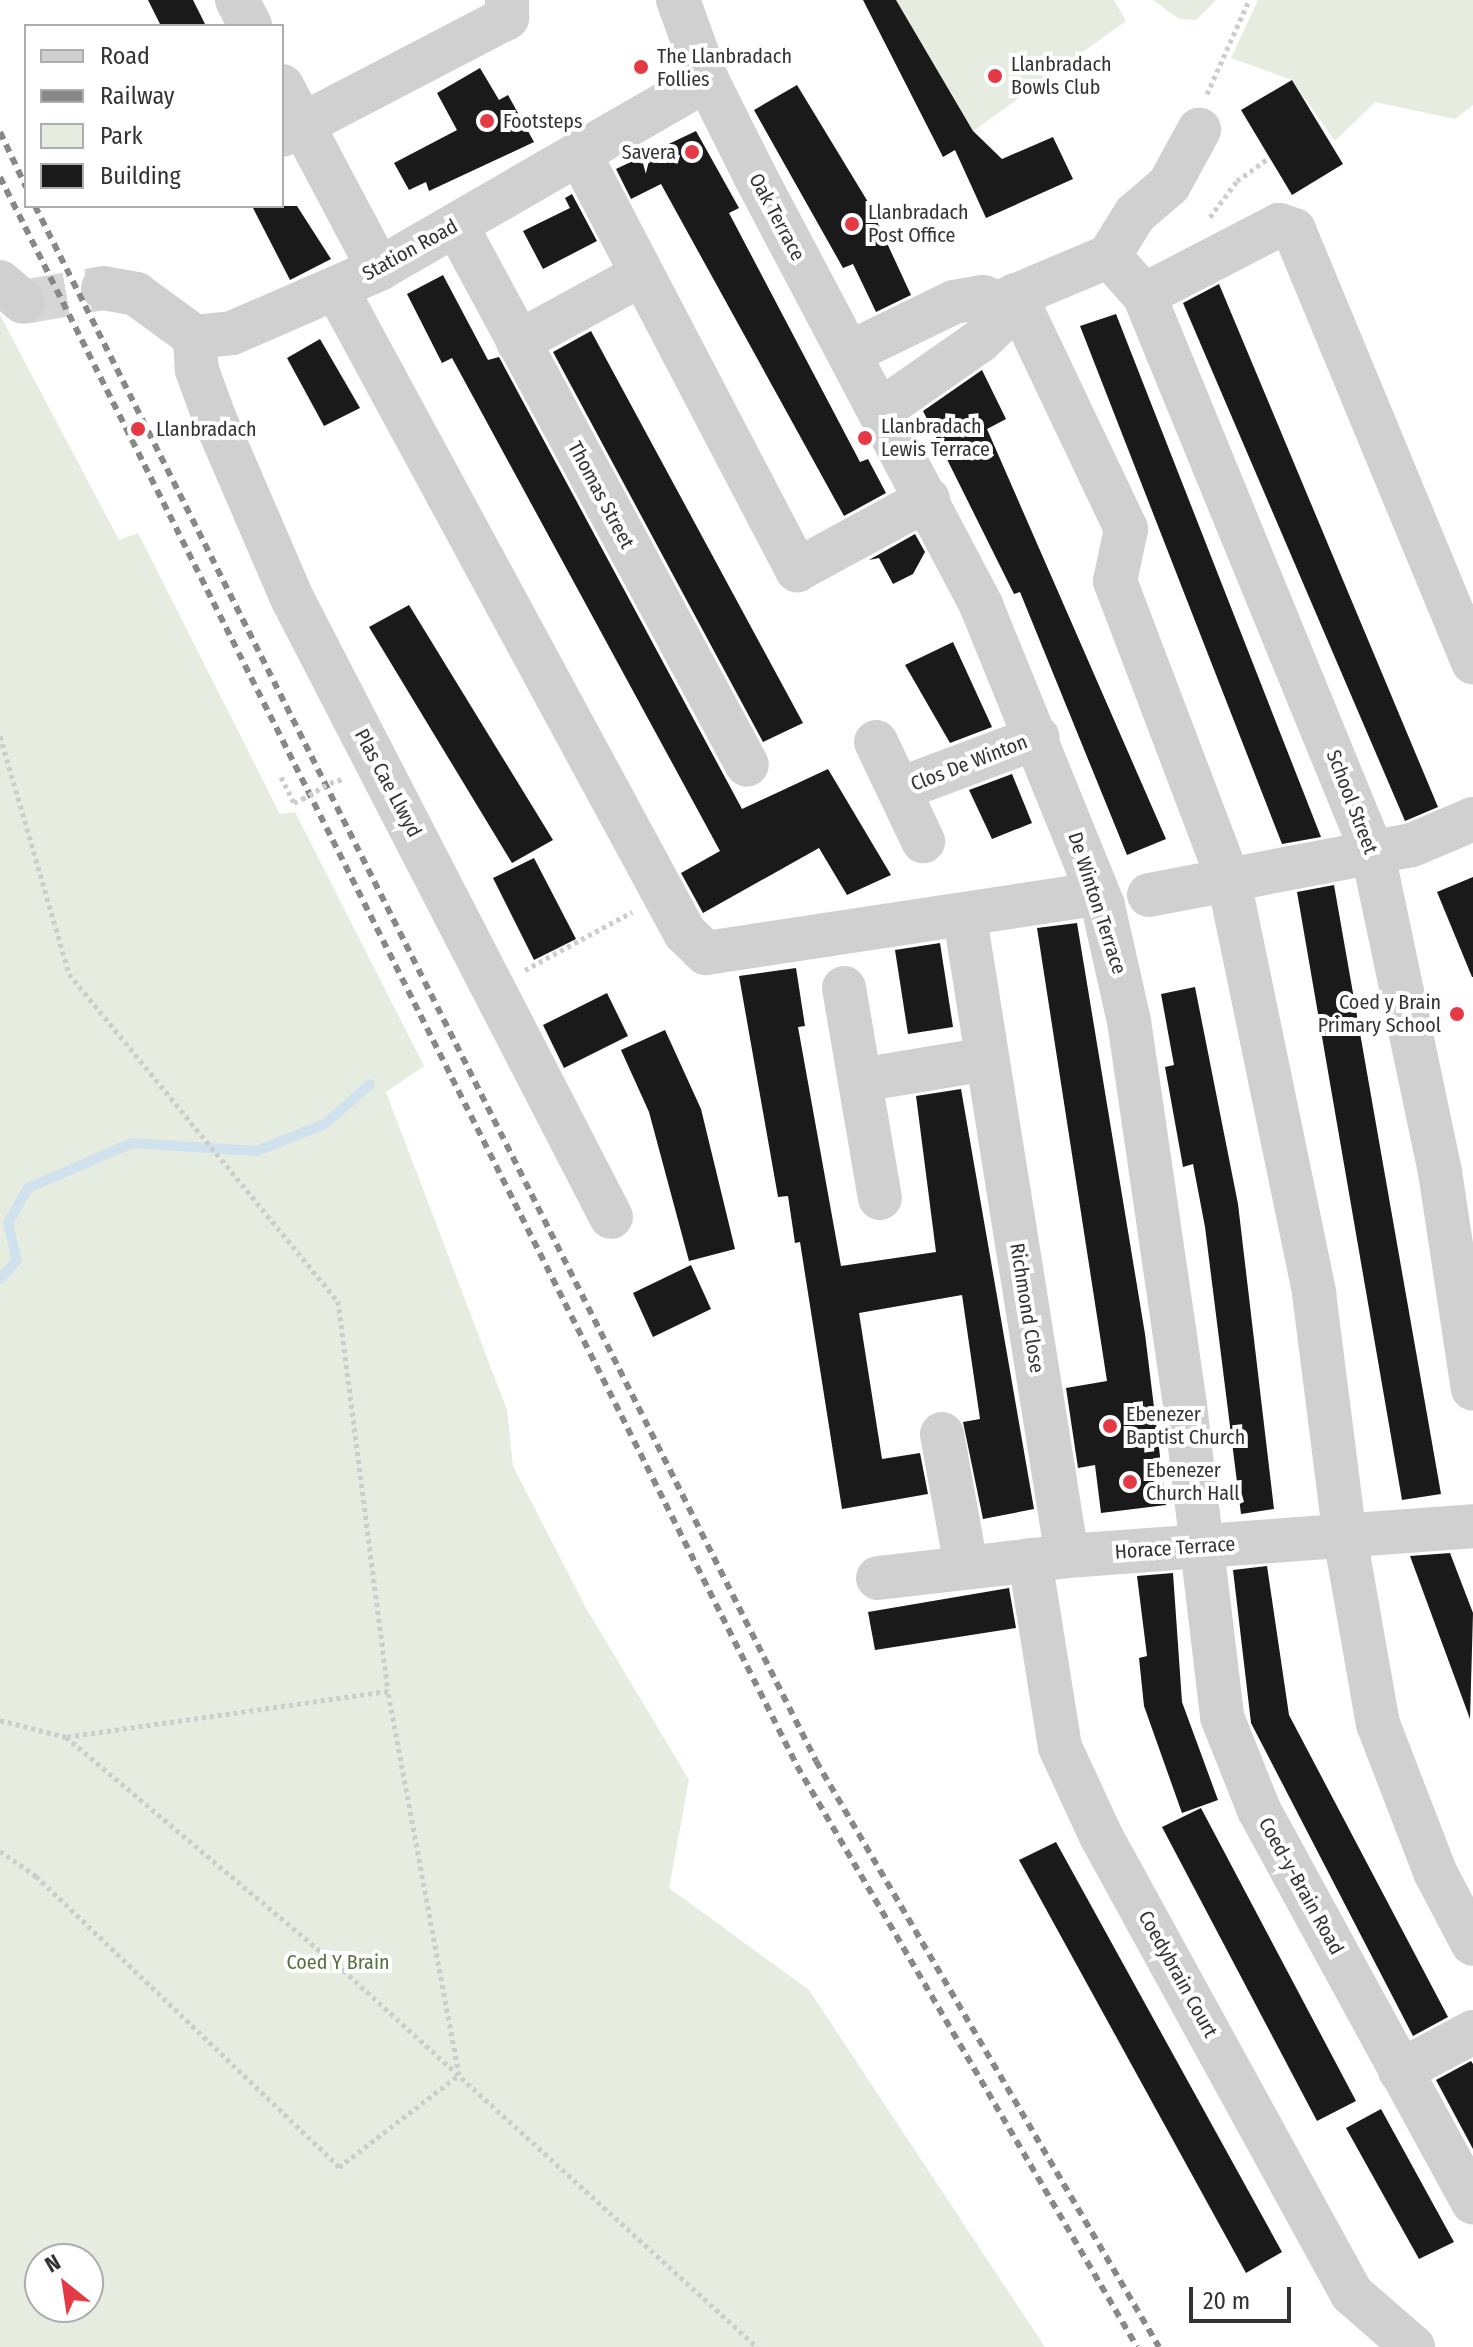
<!DOCTYPE html>
<html>
<head>
<meta charset="utf-8">
<style>
  body { margin:0 }
  #map { position:relative; width:1473px; height:2347px; overflow:hidden; background:#fff; font-family:"Fira Sans Condensed",sans-serif }
  div>[style] { position:absolute }
  [style*='--x'] { left:calc(var(--x)*1px); top:calc(var(--y)*1px); width:calc(var(--w)*1px); rotate:calc(var(--a)*1deg) }
  .green>* { inset:0; background:#e6ecdf }
  .stream>* { height:10px; margin:-5px; padding:0 5px; transform-origin:5px; border-radius:5px; background:#cfe2ee }
  .building>* { inset:0; background:#1a1a1a }
  .minor-tunnel>* { height:44px; margin-top:-22px; transform-origin:0; background:repeating-linear-gradient(90deg,#d6d6d6 0 44px,transparent 0 66px) }
  .path>* { height:5px; margin-top:-2.5px; transform-origin:0; background:repeating-linear-gradient(90deg,#cdcdcd 0 4px,transparent 0 8px) }
  .minor>* { height:44px; margin:-22px; padding:0 22px; transform-origin:22px; border-radius:22px; background:#d0d0d0 }
  .rail>* { height:6px; margin-top:-3px; transform-origin:0; background:repeating-linear-gradient(90deg,#888 0 8px,transparent 0 14px) }
  .path-bridge>* { height:5px; margin-top:-2.5px; transform-origin:0; background:repeating-linear-gradient(90deg,#cdcdcd 0 4px,transparent 0 8px) }
  .dots>* { width:22px; height:22px; translate:-50% -50%; box-sizing:border-box; border:4px solid #fff; border-radius:50% }
  span { translate:-50% -50%; white-space:nowrap; text-align:center; line-height:1.15; -webkit-text-stroke:8px #fff; paint-order:stroke }
  .poi-label { font-size:20px; color:#333 }
  .left { translate:0 -50%; text-align:left }
  .right { translate:-100% -50%; text-align:right }
  .street-label { font-size:20px; color:#333 }
  .park-label { font-size:20px; color:#56703f }
  .legend { position:absolute; left:24px; top:24px; width:260px; height:184px; box-sizing:border-box; background:#fff; border:2px solid #adadad; margin:0; padding:10px 14px; list-style:none; font-size:24px; color:#333 }
  .legend li { display:flex; align-items:center; gap:16px; height:40px }
  .legend b { width:40px; border:2px solid #adadad }
  .north { position:absolute; left:24px; top:2243px; width:80px; height:80px; box-sizing:border-box; background:#fff; border:2px solid #adadad; border-radius:50%; rotate:330deg; font-size:22px; font-weight:700; line-height:32px; text-align:center; color:#333 }
  .north::after { content:''; display:block; margin:auto; width:28px; height:36px; background:#e63946; clip-path:polygon(50% 0,100% 100%,50% 72%,0 100%) }
  .scale { position:absolute; left:1189px; top:2287px; width:102px; height:36px; box-sizing:border-box; border:4px solid #333; border-top:0; padding-left:10px; font-size:24px; line-height:28px; white-space:nowrap; color:#333; -webkit-text-stroke:6px #fff; paint-order:stroke }
</style>
</head>
<body>
<div id="map">
  <div class="green">
    <i style="clip-path:polygon(896px 0,1114px 0,1126px 21px,973px 131px)"></i>
    <i style="clip-path:polygon(1153px 0,1216px 0,1196px 20px,1179px 19px)"></i>
    <i style="clip-path:polygon(1258px 0,1473px 0,1473px 105px,1455px 119px,1375px 102px,1335px 141px,1292px 80px,1231px 58px)"></i>
    <i style="clip-path:polygon(evenodd,0 315px,119px 540px,138px 533px,280px 814px,295px 812px,424px 1066px,386px 1092px,507px 1410px,513px 1466px,586px 1608px,689px 1780px,669px 1888px,809px 1990px,1045px 2347px,0 2347px,0 315px,40px 2259px,88px 2259px,88px 2307px,40px 2307px,40px 2259px)"></i>
  </div>
  <div class="stream">
    <i style="--x:0;--y:1279;--w:25;--a:-48"></i>
    <i style="--x:17;--y:1260;--w:38;--a:-104"></i>
    <i style="--x:8;--y:1223;--w:40;--a:-60.3"></i>
    <i style="--x:28;--y:1188;--w:113;--a:-23.4"></i>
    <i style="--x:132;--y:1143;--w:125;--a:3.7"></i>
    <i style="--x:257;--y:1151;--w:73;--a:-21.7"></i>
    <i style="--x:325;--y:1124;--w:60;--a:-41.6"></i>
  </div>
  <div class="building">
    <i style="clip-path:polygon(148px 0,193px 0,206px 26px,161px 26px)"></i>
    <i style="clip-path:polygon(863px 0,896px 0,973px 131px,1002px 159px,1053px 137px,1073px 179px,986px 218px,955px 150px,943px 157px)"></i>
    <i style="clip-path:polygon(480px 68px,499px 100px,508px 95px,534px 142px,429px 191px,426px 182px,409px 190px,394px 163px,457px 130px,437px 93px)"></i>
    <i style="clip-path:polygon(1292px 80px,1343px 164px,1292px 195px,1241px 110px)"></i>
    <i style="clip-path:polygon(797px 85px,868px 202px,911px 295px,876px 312px,853px 264px,843px 268px,754px 110px)"></i>
    <i style="clip-path:polygon(696px 131px,739px 208px,729px 213px,860px 462px,868px 459px,886px 493px,844px 516px,661px 184px,631px 199px,616px 169px)"></i>
    <i style="clip-path:polygon(572px 194px,597px 241px,543px 269px,523px 231px,570px 208px,565px 198px)"></i>
    <i style="clip-path:polygon(252px 206px,297px 206px,331px 259px,290px 280px)"></i>
    <i style="clip-path:polygon(443px 275px,488px 360px,499px 357px,742px 809px,828px 769px,891px 875px,847px 895px,819px 848px,703px 913px,681px 873px,720px 851px,452px 358px,442px 363px,407px 294px)"></i>
    <i style="clip-path:polygon(1219px 284px,1438px 807px,1405px 821px,1183px 303px)"></i>
    <i style="clip-path:polygon(1116px 314px,1321px 837px,1282px 844px,1080px 326px)"></i>
    <i style="clip-path:polygon(591px 331px,803px 723px,763px 742px,553px 352px)"></i>
    <i style="clip-path:polygon(320px 339px,360px 408px,324px 426px,287px 358px)"></i>
    <i style="clip-path:polygon(982px 370px,1006px 419px,987px 429px,1166px 839px,1127px 855px,1020px 592px,1014px 594px,923px 411px)"></i>
    <i style="clip-path:polygon(915px 534px,925px 552px,913px 574px,893px 584px,879px 558px,869px 560px)"></i>
    <i style="clip-path:polygon(409px 605px,553px 840px,512px 863px,369px 627px)"></i>
    <i style="clip-path:polygon(953px 642px,992px 727px,950px 743px,905px 665px)"></i>
    <i style="clip-path:polygon(1012px 774px,1032px 823px,992px 839px,969px 790px)"></i>
    <i style="clip-path:polygon(534px 858px,576px 939px,534px 960px,493px 878px)"></i>
    <i style="clip-path:polygon(1473px 877px,1473px 977px,1472px 977px,1437px 892px)"></i>
    <i style="clip-path:polygon(1334px 885px,1441px 1494px,1402px 1500px,1297px 892px)"></i>
    <i style="clip-path:polygon(1077px 923px,1145px 1334px,1166px 1505px,1101px 1513px,1095px 1465px,1078px 1468px,1066px 1388px,1107px 1381px,1037px 928px)"></i>
    <i style="clip-path:polygon(940px 943px,953px 1027px,908px 1034px,895px 950px)"></i>
    <i style="clip-path:polygon(796px 968px,805px 1026px,798px 1027px,841px 1266px,936px 1252px,916px 1096px,961px 1089px,1034px 1509px,983px 1519px,963px 1422px,980px 1419px,962px 1295px,859px 1313px,882px 1459px,920px 1453px,928px 1494px,842px 1509px,800px 1242px,795px 1243px,788px 1196px,778px 1197px,739px 976px)"></i>
    <i style="clip-path:polygon(1195px 987px,1238px 1204px,1274px 1509px,1241px 1514px,1205px 1227px,1193px 1164px,1183px 1167px,1165px 1067px,1174px 1065px,1161px 994px)"></i>
    <i style="clip-path:polygon(607px 993px,628px 1036px,564px 1068px,543px 1025px)"></i>
    <i style="clip-path:polygon(665px 1030px,701px 1109px,735px 1249px,689px 1261px,649px 1112px,621px 1050px)"></i>
    <i style="clip-path:polygon(691px 1265px,711px 1309px,653px 1337px,633px 1293px)"></i>
    <i style="clip-path:polygon(1450px 1553px,1473px 1613px,1470px 1719px,1410px 1556px)"></i>
    <i style="clip-path:polygon(1267px 1566px,1289px 1715px,1448px 2017px,1413px 2036px,1251px 1723px,1233px 1570px)"></i>
    <i style="clip-path:polygon(1173px 1573px,1182px 1702px,1218px 1800px,1182px 1813px,1144px 1706px,1139px 1658px,1147px 1656px,1137px 1576px)"></i>
    <i style="clip-path:polygon(1009px 1588px,1016px 1628px,875px 1650px,868px 1612px)"></i>
    <i style="clip-path:polygon(1201px 1808px,1356px 2101px,1317px 2121px,1162px 1827px)"></i>
    <i style="clip-path:polygon(1056px 1842px,1282px 2252px,1246px 2273px,1019px 1860px)"></i>
    <i style="clip-path:polygon(1471px 2061px,1473px 2064px,1473px 2149px,1436px 2080px)"></i>
    <i style="clip-path:polygon(1381px 2109px,1454px 2242px,1419px 2259px,1346px 2128px)"></i>
  </div>
  <div class="minor-tunnel">
    <i style="--x:23;--y:302;--w:81;--a:-9.9"></i>
  </div>
  <div class="path">
    <i style="--x:739;--y:58;--w:18;--a:-22"></i>
    <i style="--x:1207;--y:94;--w:103;--a:-65.9"></i>
    <i style="--x:1210;--y:217;--w:45;--a:-53.1"></i>
    <i style="--x:1237;--y:181;--w:39;--a:-36"></i>
    <i style="--x:0;--y:736;--w:248;--a:73.8"></i>
    <i style="--x:69;--y:974;--w:423;--a:50.6"></i>
    <i style="--x:338;--y:1301;--w:393;--a:82.7"></i>
    <i style="--x:388;--y:1691;--w:325;--a:171.9"></i>
    <i style="--x:66;--y:1737;--w:68;--a:-165.6"></i>
    <i style="--x:281;--y:777;--w:29;--a:63"></i>
    <i style="--x:294;--y:803;--w:9;--a:-27"></i>
    <i style="--x:330;--y:783;--w:14;--a:-17"></i>
    <i style="--x:525;--y:970;--w:122;--a:-28.5"></i>
    <i style="--x:66;--y:1737;--w:362;--a:40.1"></i>
    <i style="--x:343;--y:1970;--w:560;--a:42.32"></i>
    <i style="--x:0;--y:1851;--w:44;--a:34.8"></i>
    <i style="--x:36;--y:1876;--w:420;--a:43.8"></i>
    <i style="--x:339;--y:2167;--w:151;--a:-37.5"></i>
    <i style="--x:459;--y:2075;--w:391;--a:-100.5"></i>
  </div>
  <div class="minor">
    <i style="--x:237;--y:0;--w:29;--a:63"></i>
    <i style="--x:678;--y:0;--w:85;--a:70.1"></i>
    <i style="--x:707;--y:80;--w:107;--a:63.4"></i>
    <i style="--x:755;--y:176;--w:485;--a:62.2"></i>
    <i style="--x:981;--y:605;--w:325;--a:67.9"></i>
    <i style="--x:1103;--y:906;--w:118;--a:77.3"></i>
    <i style="--x:1129;--y:1021;--w:388;--a:81.7"></i>
    <i style="--x:1185;--y:1405;--w:314;--a:83.2"></i>
    <i style="--x:1222;--y:1717;--w:100;--a:68.3"></i>
    <i style="--x:1259;--y:1810;--w:447;--a:61.4"></i>
    <i style="--x:282;--y:86;--w:207;--a:62.1"></i>
    <i style="--x:282;--y:135;--w:254;--a:-27.5"></i>
    <i style="--x:507;--y:18;--w:18;--a:-90"></i>
    <i style="--x:579;--y:153;--w:471;--a:62.4"></i>
    <i style="--x:797;--y:570;--w:149;--a:-28.5"></i>
    <i style="--x:456;--y:225;--w:613;--a:61.68"></i>
    <i style="--x:1109;--y:256;--w:49;--a:-58.2"></i>
    <i style="--x:1135;--y:214;--w:45;--a:-40.5"></i>
    <i style="--x:1169;--y:185;--w:63;--a:-61.4"></i>
    <i style="--x:0;--y:282;--w:30;--a:41"></i>
    <i style="--x:103;--y:288;--w:34;--a:10"></i>
    <i style="--x:136;--y:294;--w:73;--a:36.1"></i>
    <i style="--x:195;--y:337;--w:37;--a:-6"></i>
    <i style="--x:232;--y:333;--w:160;--a:-23.5"></i>
    <i style="--x:379;--y:269;--w:379;--a:-30"></i>
    <i style="--x:337;--y:290;--w:731;--a:61.58"></i>
    <i style="--x:685;--y:933;--w:29;--a:44"></i>
    <i style="--x:706;--y:953;--w:396;--a:-8.6"></i>
    <i style="--x:1015;--y:295;--w:259;--a:64.6"></i>
    <i style="--x:1126;--y:529;--w:53;--a:101.9"></i>
    <i style="--x:1115;--y:581;--w:321;--a:69.2"></i>
    <i style="--x:1229;--y:881;--w:421;--a:78.3"></i>
    <i style="--x:1314;--y:1293;--w:246;--a:82.8"></i>
    <i style="--x:1345;--y:1537;--w:190;--a:80"></i>
    <i style="--x:1378;--y:1724;--w:159;--a:68.9"></i>
    <i style="--x:1435;--y:1872;--w:81;--a:62.2"></i>
    <i style="--x:1144;--y:295;--w:152;--a:-27.4"></i>
    <i style="--x:1279;--y:225;--w:16;--a:18"></i>
    <i style="--x:1294;--y:230;--w:468;--a:67.5"></i>
    <i style="--x:195;--y:337;--w:33;--a:87"></i>
    <i style="--x:197;--y:370;--w:50;--a:70.1"></i>
    <i style="--x:214;--y:417;--w:199;--a:66.7"></i>
    <i style="--x:293;--y:600;--w:694;--a:62.73"></i>
    <i style="--x:518;--y:342;--w:140;--a:-28.6"></i>
    <i style="--x:849;--y:353;--w:117;--a:-25.9"></i>
    <i style="--x:954;--y:302;--w:29;--a:-10"></i>
    <i style="--x:983;--y:297;--w:16;--a:22"></i>
    <i style="--x:998;--y:303;--w:121;--a:-22.9"></i>
    <i style="--x:1109;--y:256;--w:52;--a:48.1"></i>
    <i style="--x:1144;--y:295;--w:604;--a:67.72"></i>
    <i style="--x:1373;--y:854;--w:325;--a:78.1"></i>
    <i style="--x:1440;--y:1172;--w:219;--a:81.4"></i>
    <i style="--x:881;--y:410;--w:121;--a:-34.9"></i>
    <i style="--x:980;--y:341;--w:30;--a:-44"></i>
    <i style="--x:1002;--y:320;--w:17;--a:-103"></i>
    <i style="--x:876;--y:742;--w:110;--a:64.6"></i>
    <i style="--x:900;--y:789;--w:147;--a:-20.6"></i>
    <i style="--x:1149;--y:895;--w:268;--a:-10.8"></i>
    <i style="--x:1412;--y:845;--w:66;--a:-23.1"></i>
    <i style="--x:965;--y:918;--w:646;--a:80.92"></i>
    <i style="--x:844;--y:988;--w:213;--a:80.3"></i>
    <i style="--x:860;--y:1080;--w:129;--a:-9.4"></i>
    <i style="--x:942;--y:1434;--w:134;--a:79.7"></i>
    <i style="--x:1030;--y:1560;--w:189;--a:80.9"></i>
    <i style="--x:1060;--y:1747;--w:98;--a:65.3"></i>
    <i style="--x:1101;--y:1836;--w:522;--a:61.28"></i>
    <i style="--x:1352;--y:2294;--w:81;--a:41"></i>
    <i style="--x:878;--y:1578;--w:190;--a:-6.6"></i>
    <i style="--x:1067;--y:1556;--w:407;--a:-4.2"></i>
    <i style="--x:1400;--y:2071;--w:83;--a:-28.1"></i>
  </div>
  <div class="rail">
    <i style="--x:0;--y:132;--w:61;--a:64.7"></i>
    <i style="--x:0;--y:177;--w:1778;--a:63.36"></i>
    <i style="--x:797;--y:1766;--w:673;--a:59.66"></i>
    <i style="--x:35;--y:206;--w:1740;--a:63.33"></i>
    <i style="--x:816;--y:1761;--w:679;--a:59.66"></i>
  </div>
  <div class="path-bridge">
    <i style="--x:302;--y:799;--w:32;--a:-30"></i>
  </div>
  <div class="dots">
    <i style="left:641px;top:67px;background:#e63946"></i>
    <i style="left:995px;top:76px;background:#e63946"></i>
    <i style="left:487px;top:121px;background:#e63946"></i>
    <i style="left:692px;top:152px;background:#e63946"></i>
    <i style="left:852px;top:224px;background:#e63946"></i>
    <i style="left:138px;top:429px;background:#e63946"></i>
    <i style="left:865px;top:438px;background:#e63946"></i>
    <i style="left:1457px;top:1014px;background:#e63946"></i>
    <i style="left:1110px;top:1426px;background:#e63946"></i>
    <i style="left:1130px;top:1482px;background:#e63946"></i>
  </div>
  <div class="poi-label">
    <span class="left" style="left:657px;top:68px">The Llanbradach<br>Follies</span>
    <span class="left" style="left:1011px;top:76px">Llanbradach<br>Bowls Club</span>
    <span class="left" style="left:503px;top:121px">Footsteps</span>
    <span class="right" style="left:676px;top:152px">Savera</span>
    <span class="left" style="left:868px;top:224px">Llanbradach<br>Post Office</span>
    <span class="left" style="left:881px;top:438px">Llanbradach<br>Lewis Terrace</span>
    <span class="left" style="left:156px;top:429px">Llanbradach</span>
    <span class="right" style="left:1441px;top:1014px">Coed y Brain<br>Primary School</span>
    <span class="left" style="left:1126px;top:1426px">Ebenezer<br>Baptist Church</span>
    <span class="left" style="left:1146px;top:1482px">Ebenezer<br>Church Hall</span>
  </div>
  <div class="street-label">
    <span style="left:777px;top:217px;rotate:62deg">Oak Terrace</span>
    <span style="left:410px;top:250px;rotate:-29deg">Station Road</span>
    <span style="left:601px;top:495px;rotate:62deg">Thomas Street</span>
    <span style="left:969px;top:763px;rotate:-21deg">Clos De Winton</span>
    <span style="left:388px;top:783px;rotate:62deg">Plas Cae Llwyd</span>
    <span style="left:1352px;top:802px;rotate:69deg">School Street</span>
    <span style="left:1097px;top:903px;rotate:72deg">De Winton Terrace</span>
    <span style="left:1027px;top:1308px;rotate:81deg">Richmond Close</span>
    <span style="left:1175px;top:1548px;rotate:-4deg">Horace Terrace</span>
    <span style="left:1301px;top:1886px;rotate:61deg">Coed-y-Brain Road</span>
    <span style="left:1178px;top:1974px;rotate:61deg">Coedybrain Court</span>
  </div>
  <div class="park-label">
    <span style="left:338px;top:1962px">Coed Y Brain</span>
  </div>
  <ul class="legend">
  <li><b style="height:10px;background:#d0d0d0"></b>Road</li>
  <li><b style="height:10px;background:#888"></b>Railway</li>
  <li><b style="height:22px;background:#e6ecdf"></b>Park</li>
  <li><b style="height:22px;background:#1a1a1a"></b>Building</li>
  </ul>
  <div class="north">N</div>
  <div class="scale">20 m</div>
</div>
</body>
</html>
